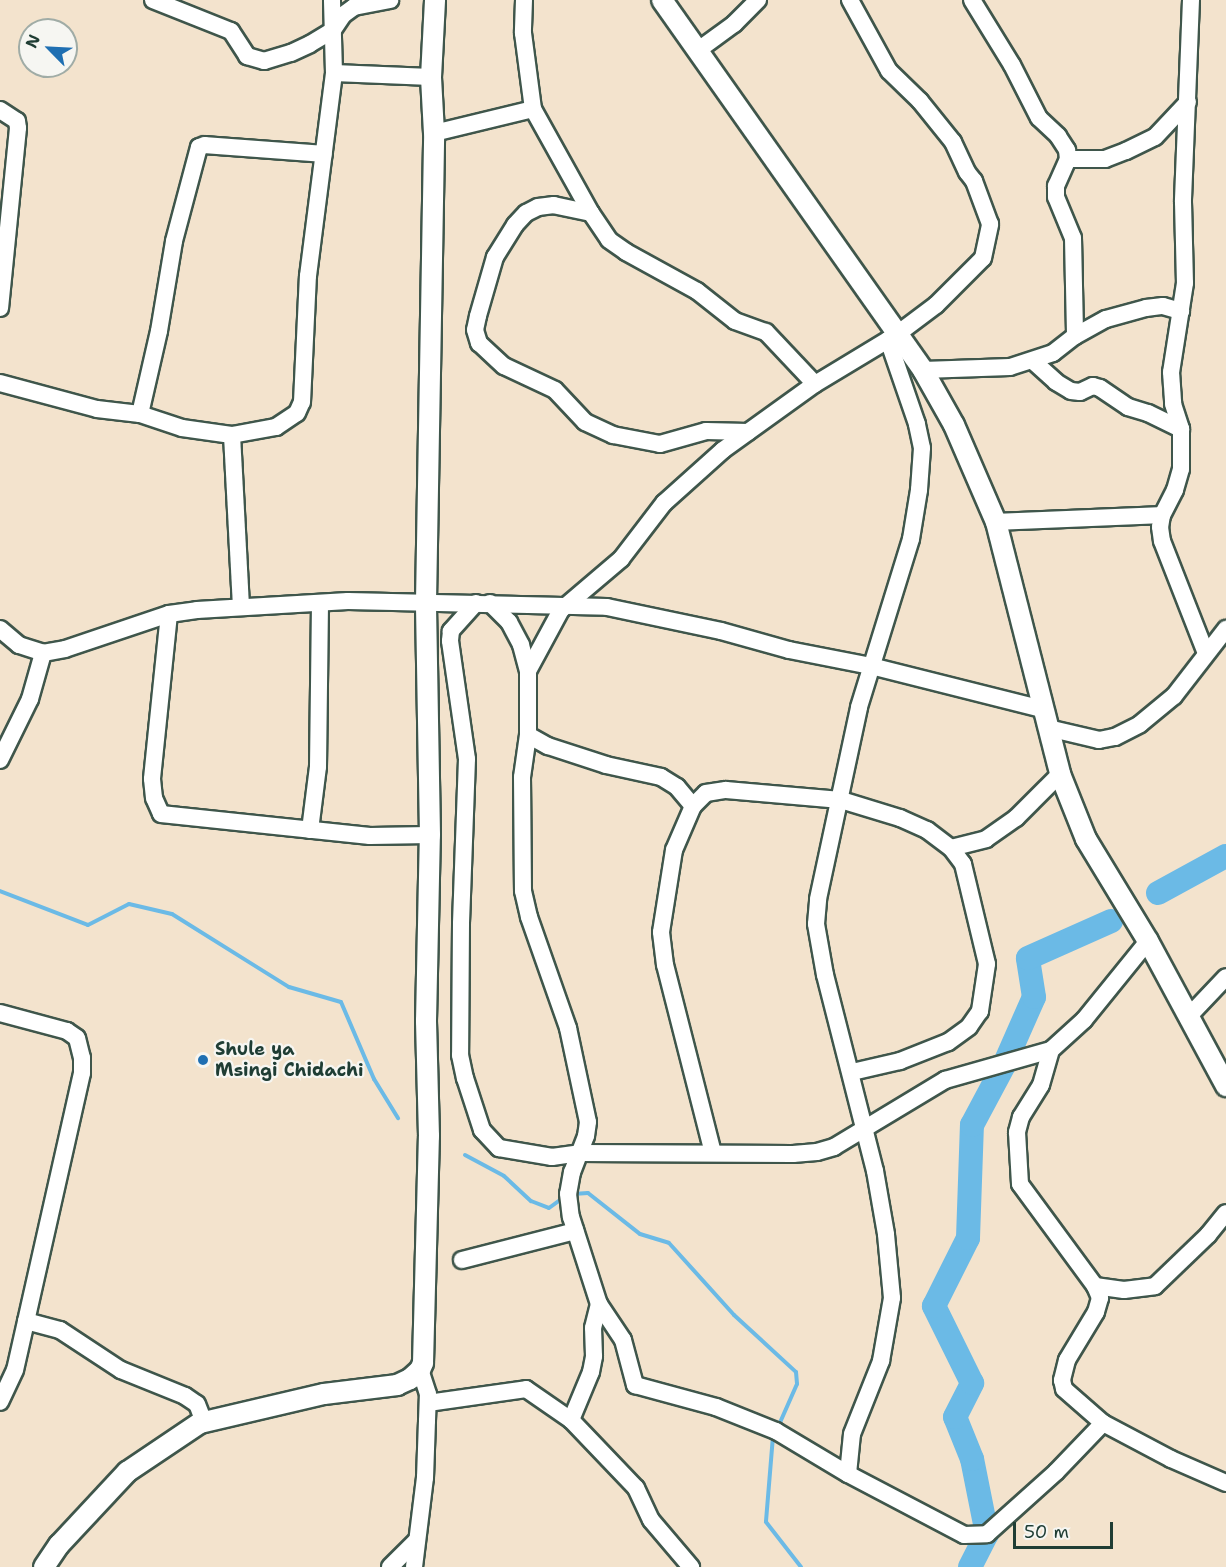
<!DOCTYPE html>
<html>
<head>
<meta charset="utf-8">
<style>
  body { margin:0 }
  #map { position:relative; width:1226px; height:1567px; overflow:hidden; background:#f3e3cd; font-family:"Shantell Sans",sans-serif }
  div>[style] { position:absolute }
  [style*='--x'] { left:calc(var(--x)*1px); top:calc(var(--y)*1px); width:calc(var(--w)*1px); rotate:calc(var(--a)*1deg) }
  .stream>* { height:4px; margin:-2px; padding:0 2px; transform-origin:2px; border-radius:2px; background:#6bbae6 }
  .river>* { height:24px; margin:-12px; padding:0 12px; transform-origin:12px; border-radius:12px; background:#6bbae6 }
  .roads { filter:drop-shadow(2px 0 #3f564b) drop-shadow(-2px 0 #3f564b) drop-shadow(0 2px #3f564b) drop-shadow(0 -2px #3f564b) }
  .minor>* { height:16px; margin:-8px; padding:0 8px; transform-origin:8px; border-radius:8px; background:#fff }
  .tertiary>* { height:20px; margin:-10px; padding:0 10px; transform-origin:10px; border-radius:10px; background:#fff }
  .dots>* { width:16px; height:16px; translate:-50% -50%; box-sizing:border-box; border:3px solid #f6f6f2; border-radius:50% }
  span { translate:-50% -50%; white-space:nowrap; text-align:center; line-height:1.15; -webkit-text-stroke:4.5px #f6f6f2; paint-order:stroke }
  .poi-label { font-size:18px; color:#1f3d34; font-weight:700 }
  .left { translate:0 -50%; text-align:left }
  .north { position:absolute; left:18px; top:18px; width:60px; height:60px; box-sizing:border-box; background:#f6f6f2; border:2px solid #a0aca6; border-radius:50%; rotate:294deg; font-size:16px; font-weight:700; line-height:24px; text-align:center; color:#1f3d34 }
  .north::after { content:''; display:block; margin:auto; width:21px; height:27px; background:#1f6fb2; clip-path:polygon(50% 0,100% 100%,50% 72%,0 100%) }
  .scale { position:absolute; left:1013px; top:1522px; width:100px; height:27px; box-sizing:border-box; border:3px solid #1f3d34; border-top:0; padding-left:8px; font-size:18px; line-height:21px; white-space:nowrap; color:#1f3d34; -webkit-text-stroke:4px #f6f6f2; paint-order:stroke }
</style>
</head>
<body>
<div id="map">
  <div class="stream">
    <i style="--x:0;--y:891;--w:94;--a:21.1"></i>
    <i style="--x:88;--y:925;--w:46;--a:-27.1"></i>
    <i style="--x:129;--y:904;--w:44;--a:13.1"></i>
    <i style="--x:172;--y:914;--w:138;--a:32"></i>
    <i style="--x:289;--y:987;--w:54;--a:16.1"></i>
    <i style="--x:341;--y:1002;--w:84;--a:66.8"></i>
    <i style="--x:374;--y:1079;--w:46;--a:58.4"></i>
    <i style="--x:465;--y:1155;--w:44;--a:28.3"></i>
    <i style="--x:504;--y:1176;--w:37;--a:43"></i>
    <i style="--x:531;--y:1201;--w:19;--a:21"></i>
    <i style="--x:549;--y:1208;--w:19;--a:-36"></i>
    <i style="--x:573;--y:1194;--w:15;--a:-4"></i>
    <i style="--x:588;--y:1193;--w:66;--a:38.3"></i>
    <i style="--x:640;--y:1234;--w:30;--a:17"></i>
    <i style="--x:669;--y:1243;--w:97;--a:47.9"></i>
    <i style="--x:734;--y:1315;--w:84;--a:42.6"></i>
    <i style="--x:796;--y:1372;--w:12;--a:85"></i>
    <i style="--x:797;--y:1384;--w:47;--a:113.8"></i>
    <i style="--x:773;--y:1436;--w:86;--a:94.7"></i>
    <i style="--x:766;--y:1522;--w:57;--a:52.1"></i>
  </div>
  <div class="river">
    <i style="--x:1158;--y:893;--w:77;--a:-28.6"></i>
    <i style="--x:970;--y:1567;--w:37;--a:-63"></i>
    <i style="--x:987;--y:1534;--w:76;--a:-101.3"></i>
    <i style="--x:972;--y:1459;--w:45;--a:-112"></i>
    <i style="--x:955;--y:1417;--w:38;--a:-63"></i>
    <i style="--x:972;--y:1383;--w:86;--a:-116.3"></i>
    <i style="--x:934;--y:1306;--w:76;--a:-63.4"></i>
    <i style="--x:968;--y:1238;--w:113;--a:-88"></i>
    <i style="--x:972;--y:1125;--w:68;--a:-61.9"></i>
    <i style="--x:1004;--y:1065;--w:74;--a:-66.2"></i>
    <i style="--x:1034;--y:997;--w:39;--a:-99"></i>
    <i style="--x:1028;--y:958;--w:91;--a:-24"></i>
  </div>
  <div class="roads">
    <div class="minor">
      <i style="--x:153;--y:0;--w:84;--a:21.7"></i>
      <i style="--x:231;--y:31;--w:30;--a:57"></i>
      <i style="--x:247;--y:56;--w:18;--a:16"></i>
      <i style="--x:264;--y:61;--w:28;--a:-17"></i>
      <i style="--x:291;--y:53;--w:21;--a:-25"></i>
      <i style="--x:310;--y:44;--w:27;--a:-31"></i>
      <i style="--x:333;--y:30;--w:18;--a:-56"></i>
      <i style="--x:343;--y:15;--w:14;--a:-36"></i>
      <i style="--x:354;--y:7;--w:37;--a:-11"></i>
      <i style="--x:524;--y:0;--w:33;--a:92"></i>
      <i style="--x:523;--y:33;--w:77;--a:82.5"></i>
      <i style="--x:533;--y:109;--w:119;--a:60.9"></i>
      <i style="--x:591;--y:213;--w:32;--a:56"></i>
      <i style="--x:609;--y:240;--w:21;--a:35"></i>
      <i style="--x:626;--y:252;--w:81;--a:28.8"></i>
      <i style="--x:697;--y:291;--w:48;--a:38.3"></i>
      <i style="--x:735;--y:321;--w:33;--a:20"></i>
      <i style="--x:766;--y:332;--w:71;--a:46.7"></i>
      <i style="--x:972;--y:0;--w:76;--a:58.4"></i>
      <i style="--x:1012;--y:65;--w:59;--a:63"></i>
      <i style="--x:1039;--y:118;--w:26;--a:43"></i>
      <i style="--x:1058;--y:136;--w:17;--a:57"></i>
      <i style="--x:1067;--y:150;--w:9;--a:84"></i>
      <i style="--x:1068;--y:159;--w:30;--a:114"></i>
      <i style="--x:1056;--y:186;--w:11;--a:90"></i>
      <i style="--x:1056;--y:197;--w:44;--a:67.5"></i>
      <i style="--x:1073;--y:238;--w:98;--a:88.8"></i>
      <i style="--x:1191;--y:0;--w:202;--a:92.3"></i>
      <i style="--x:1183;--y:202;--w:81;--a:88.6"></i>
      <i style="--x:1185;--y:283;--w:90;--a:98.9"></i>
      <i style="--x:1171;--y:372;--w:32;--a:86"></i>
      <i style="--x:1173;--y:404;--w:26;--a:72"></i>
      <i style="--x:1181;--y:429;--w:40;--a:90"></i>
      <i style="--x:1181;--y:469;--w:22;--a:106"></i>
      <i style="--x:1175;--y:490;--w:28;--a:117"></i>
      <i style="--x:1162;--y:515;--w:12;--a:99"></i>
      <i style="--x:1160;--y:527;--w:14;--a:82"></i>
      <i style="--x:1162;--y:541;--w:120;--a:68.6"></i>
      <i style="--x:697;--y:51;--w:46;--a:-36.1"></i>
      <i style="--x:734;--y:24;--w:34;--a:-45"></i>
      <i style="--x:334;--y:73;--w:97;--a:2.4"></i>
      <i style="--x:0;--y:110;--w:20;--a:33"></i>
      <i style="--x:17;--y:121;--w:7;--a:82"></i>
      <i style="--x:18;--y:128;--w:181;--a:95.7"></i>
      <i style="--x:434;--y:133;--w:102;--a:-13.6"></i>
      <i style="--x:1068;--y:159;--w:37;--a:0"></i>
      <i style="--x:1105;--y:159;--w:22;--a:-21"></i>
      <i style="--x:1126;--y:151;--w:32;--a:-26"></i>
      <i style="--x:1155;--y:137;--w:48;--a:-46.7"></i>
      <i style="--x:591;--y:213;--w:38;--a:-168"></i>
      <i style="--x:554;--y:205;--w:16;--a:173"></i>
      <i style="--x:538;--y:207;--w:13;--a:153"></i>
      <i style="--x:526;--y:213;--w:16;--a:133"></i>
      <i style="--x:515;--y:225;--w:38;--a:122"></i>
      <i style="--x:495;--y:257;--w:61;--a:106.1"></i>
      <i style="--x:478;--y:316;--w:14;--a:102"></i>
      <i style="--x:475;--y:330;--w:14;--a:73"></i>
      <i style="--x:479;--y:343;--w:34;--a:43"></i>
      <i style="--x:504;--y:366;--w:56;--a:25.2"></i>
      <i style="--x:555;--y:390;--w:44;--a:46.8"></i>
      <i style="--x:585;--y:422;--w:31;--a:25"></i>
      <i style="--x:613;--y:435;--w:48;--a:10.8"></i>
      <i style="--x:660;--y:444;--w:48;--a:-15.8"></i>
      <i style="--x:706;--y:431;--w:42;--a:1.4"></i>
      <i style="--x:1033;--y:361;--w:31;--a:42"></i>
      <i style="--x:1056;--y:382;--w:17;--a:31"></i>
      <i style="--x:1071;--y:391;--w:9;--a:6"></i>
      <i style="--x:1080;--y:392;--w:14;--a:-25"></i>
      <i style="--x:1093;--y:386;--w:7;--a:16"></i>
      <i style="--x:1100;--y:388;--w:34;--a:34"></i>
      <i style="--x:1128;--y:407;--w:21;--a:17"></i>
      <i style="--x:1148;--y:413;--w:37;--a:26"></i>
      <i style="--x:923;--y:370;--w:87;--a:-2"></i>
      <i style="--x:1010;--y:367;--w:45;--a:-18"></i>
      <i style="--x:1053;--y:353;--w:28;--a:-38"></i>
      <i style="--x:1075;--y:336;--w:35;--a:-29"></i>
      <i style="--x:1106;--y:319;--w:41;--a:-15.4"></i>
      <i style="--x:1146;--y:308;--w:17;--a:-7"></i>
      <i style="--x:1163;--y:306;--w:19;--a:16"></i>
      <i style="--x:0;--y:383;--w:100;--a:15"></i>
      <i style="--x:97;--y:409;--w:43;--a:6.6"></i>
      <i style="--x:140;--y:414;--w:44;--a:18.4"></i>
      <i style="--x:182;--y:428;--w:50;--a:8"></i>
      <i style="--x:232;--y:435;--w:45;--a:-10.3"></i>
      <i style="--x:276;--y:427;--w:25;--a:-34"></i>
      <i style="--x:297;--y:413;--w:12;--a:-66"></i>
      <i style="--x:302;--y:402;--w:126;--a:-87.3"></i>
      <i style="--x:308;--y:276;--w:205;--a:-82.7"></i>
      <i style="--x:334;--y:73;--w:73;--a:-91.6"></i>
      <i style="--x:140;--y:414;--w:85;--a:-77.1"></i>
      <i style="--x:159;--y:331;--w:91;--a:-80.5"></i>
      <i style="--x:174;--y:241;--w:97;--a:-75.1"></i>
      <i style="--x:199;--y:147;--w:6;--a:-18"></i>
      <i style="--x:205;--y:145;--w:119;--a:4.3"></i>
      <i style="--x:232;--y:435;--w:172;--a:87"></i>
      <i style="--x:996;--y:522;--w:166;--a:-2.4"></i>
      <i style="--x:476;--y:603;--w:38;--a:132"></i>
      <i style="--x:451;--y:631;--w:10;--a:96"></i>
      <i style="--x:450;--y:641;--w:119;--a:81.8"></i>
      <i style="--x:467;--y:759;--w:165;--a:92.1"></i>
      <i style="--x:461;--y:924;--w:131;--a:90.4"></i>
      <i style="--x:460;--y:1055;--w:24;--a:78"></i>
      <i style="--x:465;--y:1078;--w:55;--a:71.9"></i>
      <i style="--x:482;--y:1130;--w:25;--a:47"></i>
      <i style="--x:499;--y:1148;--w:54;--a:9.6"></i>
      <i style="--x:552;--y:1157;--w:28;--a:-8"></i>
      <i style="--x:580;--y:1153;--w:213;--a:0.3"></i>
      <i style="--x:793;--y:1154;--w:24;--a:-5"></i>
      <i style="--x:817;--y:1152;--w:18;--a:-16"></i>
      <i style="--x:834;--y:1147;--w:130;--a:-31.1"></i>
      <i style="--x:945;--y:1080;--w:110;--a:-15.8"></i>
      <i style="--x:1051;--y:1050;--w:45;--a:-42.3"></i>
      <i style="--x:1084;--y:1020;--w:102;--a:-51"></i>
      <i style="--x:490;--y:603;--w:27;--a:45"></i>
      <i style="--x:509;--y:622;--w:26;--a:62"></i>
      <i style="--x:521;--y:645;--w:27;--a:75"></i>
      <i style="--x:528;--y:671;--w:64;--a:90"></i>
      <i style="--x:528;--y:735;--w:42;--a:98.1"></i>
      <i style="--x:522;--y:777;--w:114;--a:89.5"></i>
      <i style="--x:523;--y:891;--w:27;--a:77"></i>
      <i style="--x:529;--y:917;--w:118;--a:70.6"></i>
      <i style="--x:568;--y:1028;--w:96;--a:78"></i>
      <i style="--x:588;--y:1122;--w:14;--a:98"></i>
      <i style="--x:586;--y:1136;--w:39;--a:111"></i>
      <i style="--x:572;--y:1172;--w:22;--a:100"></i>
      <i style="--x:568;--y:1194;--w:23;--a:83"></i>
      <i style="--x:571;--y:1217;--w:91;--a:72.2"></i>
      <i style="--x:599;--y:1304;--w:43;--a:56.3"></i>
      <i style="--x:623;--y:1340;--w:47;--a:75.1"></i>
      <i style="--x:635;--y:1385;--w:84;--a:15.2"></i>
      <i style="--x:716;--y:1407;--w:65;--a:21.8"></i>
      <i style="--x:776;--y:1431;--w:84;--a:30.8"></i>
      <i style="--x:848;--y:1474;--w:131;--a:27.7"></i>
      <i style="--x:964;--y:1535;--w:23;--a:-2"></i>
      <i style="--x:987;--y:1534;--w:93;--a:-41.9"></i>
      <i style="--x:1056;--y:1472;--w:68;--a:-46.2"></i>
      <i style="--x:169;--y:614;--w:166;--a:95.9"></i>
      <i style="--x:152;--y:779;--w:19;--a:84"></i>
      <i style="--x:154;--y:798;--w:17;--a:66"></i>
      <i style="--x:161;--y:814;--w:210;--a:6"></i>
      <i style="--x:370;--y:836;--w:60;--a:-1"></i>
      <i style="--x:0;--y:629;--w:25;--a:40"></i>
      <i style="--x:19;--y:645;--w:25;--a:18"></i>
      <i style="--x:43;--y:653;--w:22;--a:-10"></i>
      <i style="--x:65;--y:649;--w:110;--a:-18.6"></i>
      <i style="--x:169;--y:614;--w:28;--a:-8"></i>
      <i style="--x:197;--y:610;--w:151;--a:-3.4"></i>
      <i style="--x:348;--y:601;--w:259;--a:1.3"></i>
      <i style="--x:607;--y:607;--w:116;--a:11.9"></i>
      <i style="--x:721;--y:631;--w:71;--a:15.6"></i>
      <i style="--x:789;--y:650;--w:84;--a:11"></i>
      <i style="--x:871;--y:666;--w:176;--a:14.1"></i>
      <i style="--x:528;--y:671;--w:69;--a:-61.6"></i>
      <i style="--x:561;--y:610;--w:79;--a:-40.4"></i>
      <i style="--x:621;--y:559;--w:71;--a:-52.5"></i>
      <i style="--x:664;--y:503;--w:79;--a:-41.9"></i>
      <i style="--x:723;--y:450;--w:113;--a:-35.7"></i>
      <i style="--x:815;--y:384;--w:95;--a:-31.2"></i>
      <i style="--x:896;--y:335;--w:50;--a:-36.9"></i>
      <i style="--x:936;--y:305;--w:66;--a:-45"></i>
      <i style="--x:983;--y:258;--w:35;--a:-78"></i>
      <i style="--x:990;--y:224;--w:46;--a:-110.4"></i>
      <i style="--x:974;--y:181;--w:11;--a:-128"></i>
      <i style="--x:967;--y:172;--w:33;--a:-115"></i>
      <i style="--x:953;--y:142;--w:53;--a:-128.8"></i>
      <i style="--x:920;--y:101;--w:43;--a:-135.9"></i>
      <i style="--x:889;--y:71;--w:81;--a:-118.8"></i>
      <i style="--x:1048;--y:728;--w:52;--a:13.2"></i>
      <i style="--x:1099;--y:740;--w:16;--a:-11"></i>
      <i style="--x:1115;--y:737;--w:28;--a:-27"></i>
      <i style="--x:1140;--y:724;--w:44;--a:-39.5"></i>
      <i style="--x:1174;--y:696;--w:85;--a:-52.2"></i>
      <i style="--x:528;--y:735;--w:23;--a:29"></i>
      <i style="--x:548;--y:746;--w:61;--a:18.1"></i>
      <i style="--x:606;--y:765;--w:56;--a:12.3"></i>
      <i style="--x:661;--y:777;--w:19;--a:32"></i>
      <i style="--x:677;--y:787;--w:25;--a:50"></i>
      <i style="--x:0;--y:760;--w:68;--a:-63.8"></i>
      <i style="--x:30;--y:699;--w:48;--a:-74.2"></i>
      <i style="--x:310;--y:830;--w:64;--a:-82.8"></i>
      <i style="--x:318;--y:767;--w:164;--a:-89.3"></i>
      <i style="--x:951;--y:848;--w:36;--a:-14"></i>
      <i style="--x:986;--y:839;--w:37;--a:-35"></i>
      <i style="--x:1016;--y:818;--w:62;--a:-45"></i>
      <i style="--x:0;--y:1013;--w:69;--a:15"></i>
      <i style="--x:67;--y:1031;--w:12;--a:35"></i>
      <i style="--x:77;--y:1038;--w:21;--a:76"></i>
      <i style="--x:82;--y:1058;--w:15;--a:90"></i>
      <i style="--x:82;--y:1073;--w:304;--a:102.7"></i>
      <i style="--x:15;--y:1370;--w:35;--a:115"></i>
      <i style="--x:1190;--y:1015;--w:52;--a:-46.5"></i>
      <i style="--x:1051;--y:1050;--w:36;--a:106"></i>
      <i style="--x:1041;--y:1085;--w:38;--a:122"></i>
      <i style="--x:1021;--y:1117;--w:16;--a:105"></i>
      <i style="--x:1017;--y:1132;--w:52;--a:86.7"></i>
      <i style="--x:1020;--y:1184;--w:127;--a:53.7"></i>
      <i style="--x:1095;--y:1286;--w:13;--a:67"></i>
      <i style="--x:1100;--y:1298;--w:15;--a:106"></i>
      <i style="--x:1096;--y:1312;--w:56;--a:121.1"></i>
      <i style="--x:1067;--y:1360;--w:21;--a:104"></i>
      <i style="--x:1062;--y:1380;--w:9;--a:77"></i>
      <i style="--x:1064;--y:1389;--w:52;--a:41.1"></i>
      <i style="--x:1103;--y:1423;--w:77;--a:27.9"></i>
      <i style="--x:1171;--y:1459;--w:60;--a:23.6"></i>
      <i style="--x:713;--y:1153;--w:194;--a:-104.3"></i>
      <i style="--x:665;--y:965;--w:33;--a:-97"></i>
      <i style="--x:661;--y:932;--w:83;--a:-81"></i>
      <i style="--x:674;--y:850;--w:48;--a:-66.6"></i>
      <i style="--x:693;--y:806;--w:18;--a:-45"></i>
      <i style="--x:706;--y:793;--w:20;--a:-9"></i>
      <i style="--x:726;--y:790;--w:115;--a:5"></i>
      <i style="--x:841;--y:800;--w:62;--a:17"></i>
      <i style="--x:900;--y:818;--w:30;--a:24"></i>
      <i style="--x:927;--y:830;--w:30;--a:37"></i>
      <i style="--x:951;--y:848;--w:20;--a:53"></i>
      <i style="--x:963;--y:864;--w:103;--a:76.5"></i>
      <i style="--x:987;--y:964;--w:48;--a:98.5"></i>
      <i style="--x:980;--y:1011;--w:19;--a:125"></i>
      <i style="--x:969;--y:1027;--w:26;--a:144"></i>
      <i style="--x:948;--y:1042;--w:52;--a:158.4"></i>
      <i style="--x:900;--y:1061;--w:49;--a:167.1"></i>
      <i style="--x:462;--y:1260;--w:117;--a:-14.4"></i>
      <i style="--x:1095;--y:1286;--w:29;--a:8"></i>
      <i style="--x:1124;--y:1290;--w:31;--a:-7"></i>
      <i style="--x:1155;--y:1286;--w:74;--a:-43.9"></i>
      <i style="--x:1208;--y:1235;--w:28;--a:-51"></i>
      <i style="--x:26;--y:1321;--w:35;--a:15"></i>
      <i style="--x:60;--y:1330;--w:73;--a:33.3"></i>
      <i style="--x:121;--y:1370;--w:69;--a:22.1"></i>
      <i style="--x:185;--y:1396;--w:14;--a:34"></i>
      <i style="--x:197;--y:1404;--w:19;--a:69"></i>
      <i style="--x:428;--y:1403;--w:99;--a:-8.1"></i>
      <i style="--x:526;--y:1389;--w:55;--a:34.6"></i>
      <i style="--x:571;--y:1420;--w:94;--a:46.3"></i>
      <i style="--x:636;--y:1488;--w:35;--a:65"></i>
      <i style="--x:651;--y:1520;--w:62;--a:49.6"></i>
      <i style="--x:571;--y:1420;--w:52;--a:-67.4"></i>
      <i style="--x:591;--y:1372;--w:16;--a:-79"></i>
      <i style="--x:594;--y:1356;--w:28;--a:-92"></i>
      <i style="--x:593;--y:1328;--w:25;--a:-76"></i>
      <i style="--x:848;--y:1474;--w:40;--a:-84.3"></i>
      <i style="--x:852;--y:1434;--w:79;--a:-68.3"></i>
      <i style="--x:881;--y:1361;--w:64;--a:-80.1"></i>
      <i style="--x:892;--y:1298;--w:64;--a:-95.4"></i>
      <i style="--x:886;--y:1234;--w:64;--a:-99.9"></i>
      <i style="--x:875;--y:1171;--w:202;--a:-104.3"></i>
      <i style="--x:825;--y:975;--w:52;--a:-100"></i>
      <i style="--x:816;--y:924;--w:25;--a:-85"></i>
      <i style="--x:818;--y:899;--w:196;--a:-77.9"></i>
      <i style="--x:859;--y:707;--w:176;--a:-72.8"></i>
      <i style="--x:911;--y:539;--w:50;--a:-80.7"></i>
      <i style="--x:919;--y:490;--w:42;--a:-85.9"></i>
      <i style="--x:922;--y:448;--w:25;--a:-102"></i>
      <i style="--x:917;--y:424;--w:89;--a:-109"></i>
      <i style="--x:390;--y:1567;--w:37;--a:-45"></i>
      <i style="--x:414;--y:1567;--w:90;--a:-83"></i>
      <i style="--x:425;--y:1478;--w:57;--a:-88"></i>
      <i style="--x:427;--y:1421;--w:27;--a:-88"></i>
      <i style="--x:428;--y:1394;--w:25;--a:-108"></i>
    </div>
    <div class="tertiary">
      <i style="--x:662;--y:0;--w:453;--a:54.8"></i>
      <i style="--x:923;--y:370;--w:63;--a:60.6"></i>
      <i style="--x:954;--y:425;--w:106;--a:66.6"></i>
      <i style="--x:996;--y:522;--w:260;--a:75.7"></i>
      <i style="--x:1060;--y:774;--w:70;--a:68.2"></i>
      <i style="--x:1086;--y:839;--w:119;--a:58.7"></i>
      <i style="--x:1148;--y:941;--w:165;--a:61.7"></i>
      <i style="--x:44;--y:1567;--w:27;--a:-56"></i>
      <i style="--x:59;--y:1545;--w:100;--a:-47"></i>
      <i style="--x:127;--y:1472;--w:88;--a:-33.9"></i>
      <i style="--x:200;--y:1423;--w:127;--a:-13.2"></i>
      <i style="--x:324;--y:1394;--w:74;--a:-7"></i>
      <i style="--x:397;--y:1385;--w:14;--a:-25"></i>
      <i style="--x:410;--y:1379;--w:13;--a:-42"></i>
      <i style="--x:420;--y:1370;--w:8;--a:-67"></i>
      <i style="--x:423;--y:1363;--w:227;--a:-88.5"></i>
      <i style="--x:429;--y:1136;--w:115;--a:-91.5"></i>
      <i style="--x:426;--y:1021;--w:186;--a:-88.8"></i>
      <i style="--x:430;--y:835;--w:233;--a:-91"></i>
      <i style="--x:426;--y:602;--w:469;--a:-89"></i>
      <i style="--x:434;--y:133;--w:56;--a:-93.1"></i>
      <i style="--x:431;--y:77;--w:77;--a:-87"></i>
    </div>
  </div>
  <div class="dots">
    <i style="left:203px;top:1060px;background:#1f6fb2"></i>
  </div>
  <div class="poi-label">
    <span class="left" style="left:215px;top:1060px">Shule ya<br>Msingi Chidachi</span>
  </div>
  <div class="north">N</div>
  <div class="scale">50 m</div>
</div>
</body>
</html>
